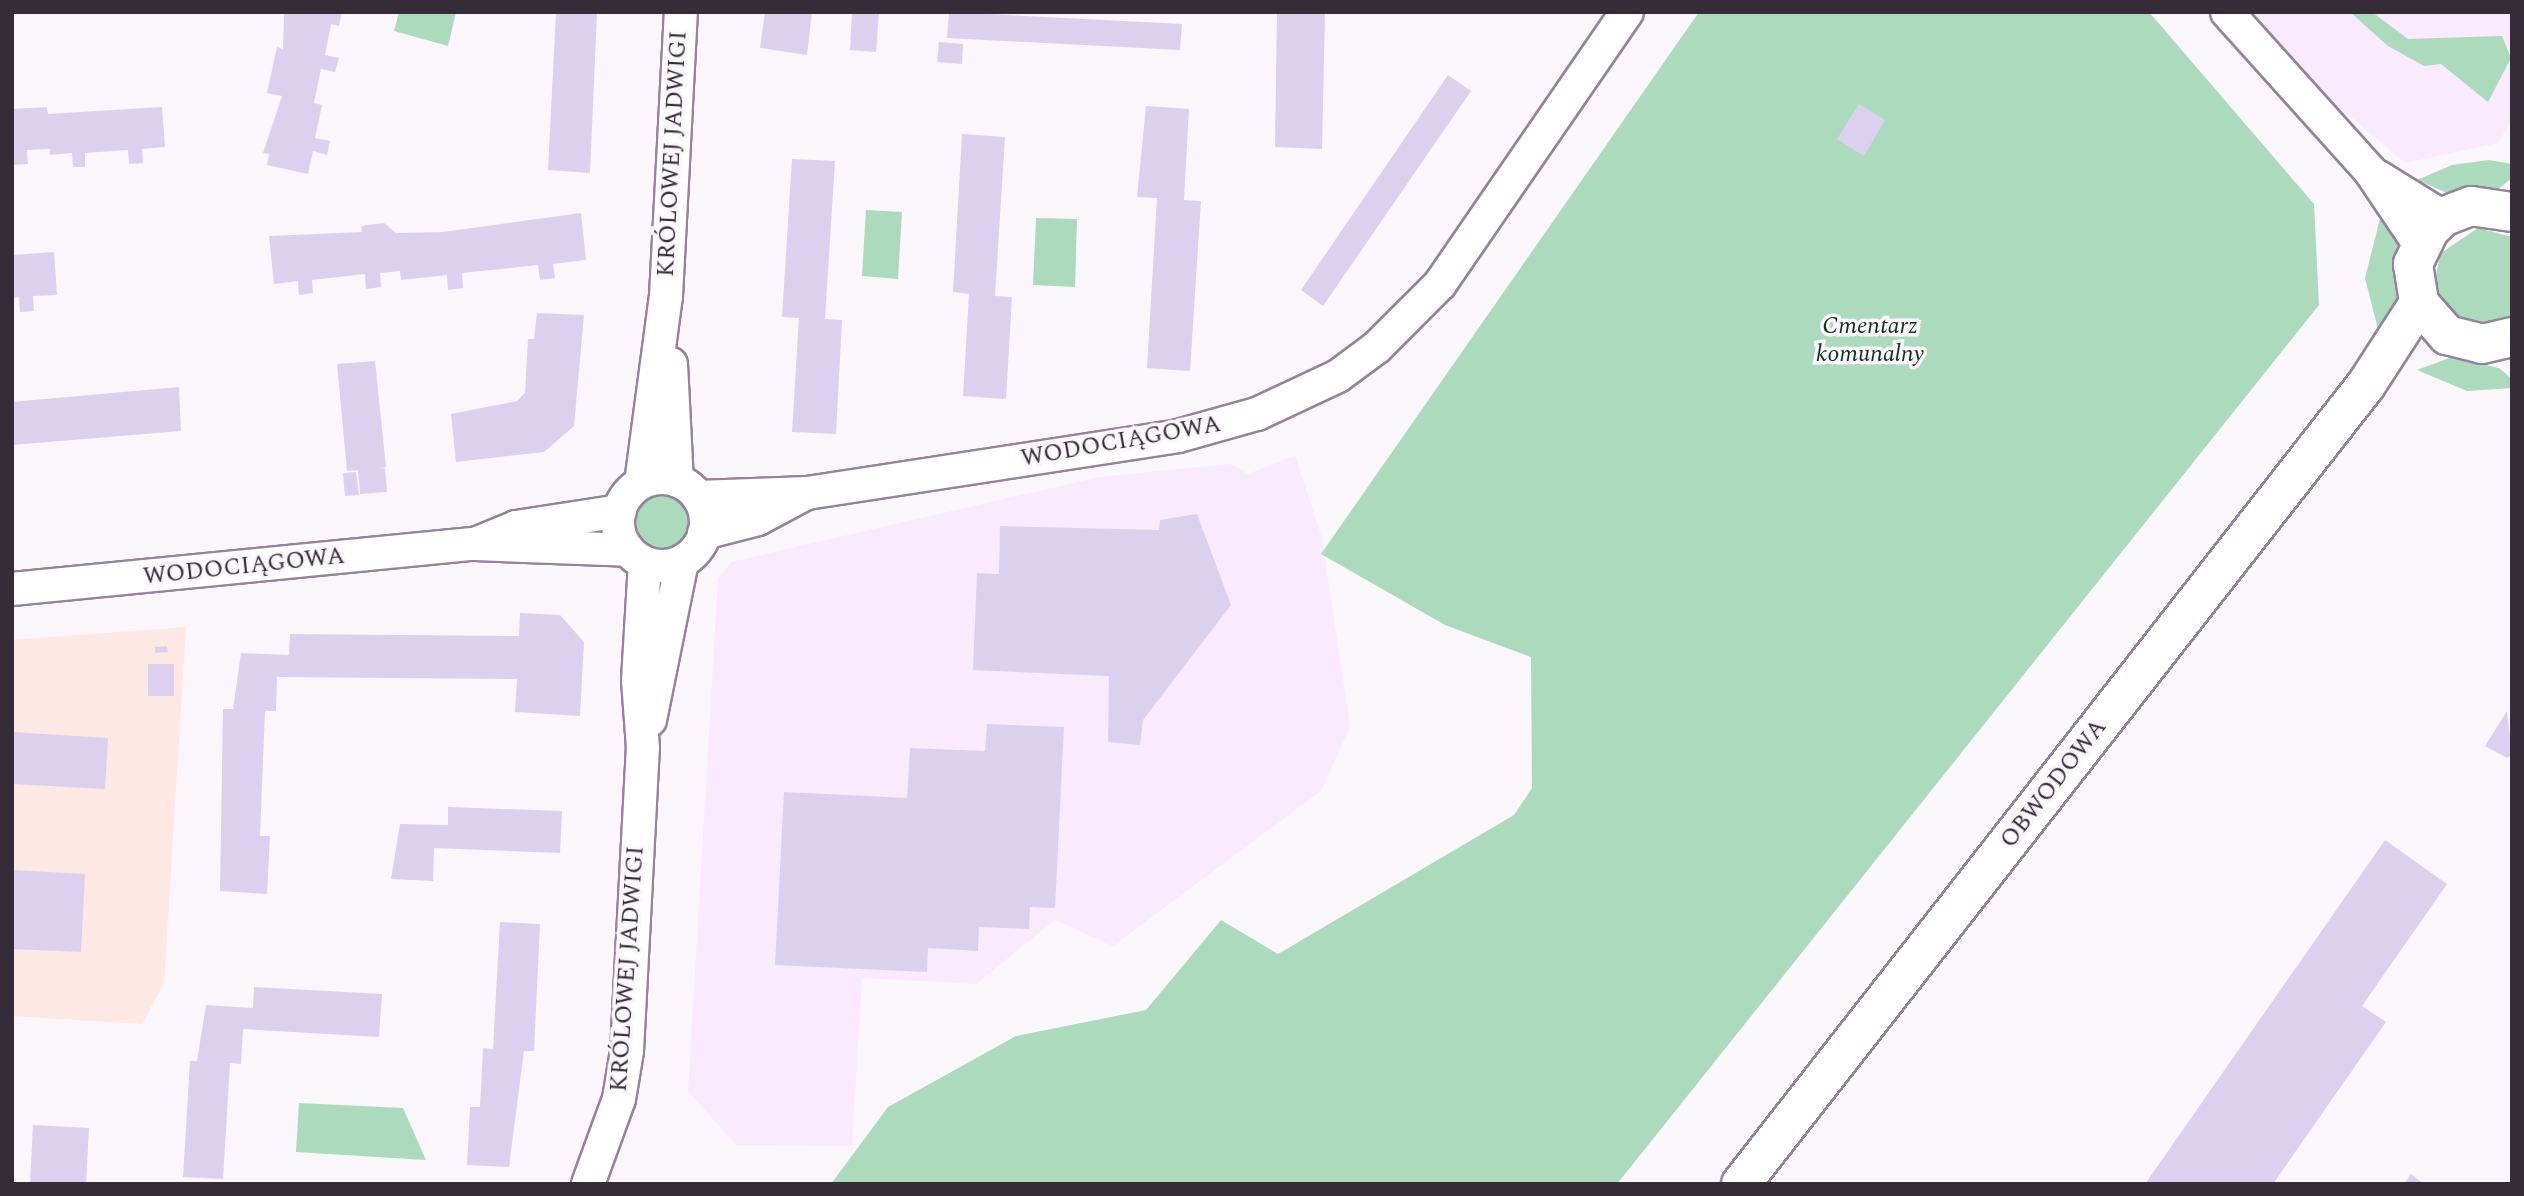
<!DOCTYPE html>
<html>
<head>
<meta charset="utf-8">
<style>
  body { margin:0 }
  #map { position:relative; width:2524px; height:1196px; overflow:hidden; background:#faf6fb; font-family:Spectral,serif }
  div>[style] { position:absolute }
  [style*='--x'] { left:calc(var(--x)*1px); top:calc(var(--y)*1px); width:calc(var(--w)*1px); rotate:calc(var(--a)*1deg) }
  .built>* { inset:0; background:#faeafe }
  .education>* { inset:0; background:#fde8e3 }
  .green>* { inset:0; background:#abdabc }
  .round { border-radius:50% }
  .building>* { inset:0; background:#dcd0ef }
  .roads { filter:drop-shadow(2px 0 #95829b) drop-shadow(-2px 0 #95829b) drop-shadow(0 2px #95829b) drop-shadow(0 -2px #95829b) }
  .minor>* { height:32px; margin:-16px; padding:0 16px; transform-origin:16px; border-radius:16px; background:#fff }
  .minor>.ring { margin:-16px; padding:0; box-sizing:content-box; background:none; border:32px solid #fff; border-radius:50% }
  .major>* { height:38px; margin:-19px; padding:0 19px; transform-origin:19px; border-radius:19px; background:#fff }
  span { translate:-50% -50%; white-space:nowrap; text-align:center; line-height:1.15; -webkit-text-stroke:7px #faf6fb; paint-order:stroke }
  .street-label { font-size:24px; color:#342c36 }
  .park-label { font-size:24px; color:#11311f; font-style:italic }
  .frame { position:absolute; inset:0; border:14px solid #342c36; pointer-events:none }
</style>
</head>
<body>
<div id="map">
  <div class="built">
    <i style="clip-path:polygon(2252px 12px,2512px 12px,2512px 120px,2498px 143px,2405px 163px,2330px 99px)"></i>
    <i style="clip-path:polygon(1295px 455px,1322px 538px,1350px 727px,1321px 791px,1113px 946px,1055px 920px,976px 984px,862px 978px,852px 1146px,736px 1145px,688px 1091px,718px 579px,731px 562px,1099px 477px,1230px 464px,1248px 474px)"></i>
  </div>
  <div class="education">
    <i style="clip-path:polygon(186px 627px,164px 983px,142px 1024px,12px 1016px,12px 640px)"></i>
  </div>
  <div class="green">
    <i style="clip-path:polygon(399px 12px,456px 12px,448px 46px,394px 31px)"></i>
    <i style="clip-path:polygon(1699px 12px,2149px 12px,2314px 204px,2319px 305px,1617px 1184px,831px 1184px,888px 1107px,1016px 1036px,1146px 1010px,1221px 920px,1278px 954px,1514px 815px,1532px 788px,1531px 657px,1445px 625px,1321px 554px)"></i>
    <i style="clip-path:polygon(2350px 12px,2372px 12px,2408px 39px,2502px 36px,2511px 58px,2488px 102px,2441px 64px,2424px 66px,2388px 46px)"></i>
    <i style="clip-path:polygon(2489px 160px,2512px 164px,2512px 178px,2497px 190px,2452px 195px,2417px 180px,2452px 165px)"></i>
    <i style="clip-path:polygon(866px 210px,902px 212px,898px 279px,862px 276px)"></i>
    <i style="clip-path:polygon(2381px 215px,2401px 249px,2397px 306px,2380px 337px,2365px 278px)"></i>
    <i style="clip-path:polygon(1036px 218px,1077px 219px,1075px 287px,1033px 285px)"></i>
    <i style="clip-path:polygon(2478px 228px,2512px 237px,2512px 318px,2489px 327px,2459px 321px,2438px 298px,2434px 283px,2441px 253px)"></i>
    <i style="clip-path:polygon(2452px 357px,2499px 368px,2512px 379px,2512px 388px,2467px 391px,2417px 370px)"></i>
    <i class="round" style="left:636px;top:495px;width:54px;height:54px"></i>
    <i style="clip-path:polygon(299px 1103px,403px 1108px,426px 1160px,296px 1152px)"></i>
  </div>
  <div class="building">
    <i style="clip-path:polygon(299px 12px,342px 12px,339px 26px,331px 24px,325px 55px,339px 58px,335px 72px,321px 69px,314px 103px,322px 105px,315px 138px,330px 141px,327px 155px,313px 151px,308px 174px,267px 165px,269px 154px,263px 153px,282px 96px,267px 93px,277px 47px,283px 49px,284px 13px)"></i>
    <i style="clip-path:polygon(556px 12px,597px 13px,590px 173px,548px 170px)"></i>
    <i style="clip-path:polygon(765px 12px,812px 12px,807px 55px,760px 48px)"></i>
    <i style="clip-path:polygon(852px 12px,879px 12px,876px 52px,850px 50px)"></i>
    <i style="clip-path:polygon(949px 12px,1182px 24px,1180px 50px,947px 38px)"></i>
    <i style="clip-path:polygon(1277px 12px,1325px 12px,1322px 149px,1275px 147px)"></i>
    <i style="clip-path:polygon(939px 42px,963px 44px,962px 64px,937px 62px)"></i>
    <i style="clip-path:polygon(1448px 75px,1471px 91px,1323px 306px,1301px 290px)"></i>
    <i style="clip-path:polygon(1859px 104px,1885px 120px,1864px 156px,1837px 139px)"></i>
    <i style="clip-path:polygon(1146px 106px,1189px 109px,1184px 200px,1201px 201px,1190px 371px,1147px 368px,1157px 198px,1137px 197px)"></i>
    <i style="clip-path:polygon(47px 107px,48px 114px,162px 107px,165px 147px,142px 149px,143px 163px,129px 164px,128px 150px,85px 153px,85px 167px,73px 167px,72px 153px,50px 155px,50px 149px,27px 150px,28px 164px,12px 165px,12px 109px)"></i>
    <i style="clip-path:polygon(962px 134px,1005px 137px,995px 296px,1012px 297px,1006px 399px,963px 396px,969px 294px,953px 292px)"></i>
    <i style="clip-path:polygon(792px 159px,835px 161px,825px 319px,842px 320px,836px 434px,792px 432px,799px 318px,782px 317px)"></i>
    <i style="clip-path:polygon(581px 213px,586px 260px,553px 264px,555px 278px,540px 280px,538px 265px,462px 273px,463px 288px,448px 290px,447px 275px,401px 280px,400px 271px,380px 273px,381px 287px,366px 289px,365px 274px,312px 280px,313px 293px,299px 295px,298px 281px,274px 284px,269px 236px,362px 232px,361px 226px,384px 223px,396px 233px,443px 232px)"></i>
    <i style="clip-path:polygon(54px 252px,57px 295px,33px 296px,34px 311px,20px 312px,19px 297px,12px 298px,12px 255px)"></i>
    <i style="clip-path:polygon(537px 313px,584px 315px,574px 426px,544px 452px,456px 462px,451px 414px,517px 401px,525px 393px,528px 339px,534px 339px)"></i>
    <i style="clip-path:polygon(375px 361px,386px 467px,377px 469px,385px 468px,387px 492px,360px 494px,358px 470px,347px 471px,337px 364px)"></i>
    <i style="clip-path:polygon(179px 387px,181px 431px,12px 445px,12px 402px)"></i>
    <i style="clip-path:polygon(356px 472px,359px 495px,345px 496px,343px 473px)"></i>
    <i style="clip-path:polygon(1197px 514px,1231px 605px,1143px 720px,1140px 745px,1108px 742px,1109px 676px,973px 670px,977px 573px,999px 574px,1000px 526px,1159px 530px,1160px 520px)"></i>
    <i style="clip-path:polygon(520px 613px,560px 615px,584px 642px,580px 716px,515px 712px,517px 679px,277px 677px,276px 711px,265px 711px,260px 836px,270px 836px,267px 894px,220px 891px,223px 709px,233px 709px,241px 653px,289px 655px,290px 634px,519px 636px)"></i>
    <i style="clip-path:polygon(167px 646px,168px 652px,155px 653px,155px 647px)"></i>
    <i style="clip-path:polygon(148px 664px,174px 664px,174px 696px,148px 696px)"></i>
    <i style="clip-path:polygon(2507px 711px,2512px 755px,2507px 758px,2485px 746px)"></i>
    <i style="clip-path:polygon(987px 724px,1064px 727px,1055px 908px,1030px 907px,1029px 929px,979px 927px,978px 951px,928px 948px,927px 972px,775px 965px,784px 792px,907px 798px,910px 748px,985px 751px)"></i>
    <i style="clip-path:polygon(12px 732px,108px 738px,105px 789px,12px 784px)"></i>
    <i style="clip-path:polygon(448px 807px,562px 811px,560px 853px,434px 848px,433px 881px,391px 879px,400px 824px,448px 825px)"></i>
    <i style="clip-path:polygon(2385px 840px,2447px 884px,2362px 1006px,2386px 1022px,2273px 1184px,2145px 1184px)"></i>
    <i style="clip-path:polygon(12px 870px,85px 874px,81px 952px,12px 949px)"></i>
    <i style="clip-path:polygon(500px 922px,540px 924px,534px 1051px,524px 1051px,509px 1167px,467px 1165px,470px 1107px,480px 1107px,483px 1048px,493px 1049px)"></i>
    <i style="clip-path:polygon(254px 987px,382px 994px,379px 1037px,243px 1029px,241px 1064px,230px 1063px,223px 1179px,183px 1177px,190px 1061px,197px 1061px,206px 1005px,253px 1008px)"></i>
    <i style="clip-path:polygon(33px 1125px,89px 1128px,86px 1184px,30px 1184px)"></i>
    <i style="clip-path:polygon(2411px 1174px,2424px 1184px,2404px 1184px)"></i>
  </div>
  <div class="roads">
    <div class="minor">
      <i style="--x:2227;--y:12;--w:214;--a:48"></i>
      <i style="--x:2370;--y:171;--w:89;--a:56"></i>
      <i style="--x:2377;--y:176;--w:78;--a:31.8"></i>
      <i style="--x:671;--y:364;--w:117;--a:87.1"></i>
      <i class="ring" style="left:618px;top:478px;width:56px;height:56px"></i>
      <i style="--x:641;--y:483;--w:189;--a:-82.4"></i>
      <i style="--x:666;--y:296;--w:284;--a:-87"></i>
      <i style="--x:698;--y:497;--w:109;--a:-2.1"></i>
      <i style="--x:807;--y:493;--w:375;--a:-8.7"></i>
      <i style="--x:1178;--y:436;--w:82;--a:-15.6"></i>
      <i style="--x:1257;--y:414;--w:89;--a:-25.1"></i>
      <i style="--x:1338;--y:376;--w:49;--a:-36.6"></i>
      <i style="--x:1377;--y:347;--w:89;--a:-45"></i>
      <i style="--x:1440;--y:284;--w:330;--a:-55.5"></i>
      <i style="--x:704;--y:533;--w:56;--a:-14.5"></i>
      <i style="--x:758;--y:519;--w:51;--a:-28.1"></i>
      <i style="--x:475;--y:544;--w:44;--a:-22.5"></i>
      <i style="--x:516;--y:527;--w:105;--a:-8.7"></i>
      <i style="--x:12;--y:589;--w:465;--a:-5.6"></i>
      <i style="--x:475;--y:544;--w:153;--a:2.2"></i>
      <i style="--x:650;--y:720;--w:161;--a:-78.6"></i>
      <i style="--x:588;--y:1184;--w:90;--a:-70"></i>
      <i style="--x:619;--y:1099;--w:49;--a:-80.5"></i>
      <i style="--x:627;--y:1051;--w:303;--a:-87"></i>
      <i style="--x:643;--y:748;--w:68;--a:-94.2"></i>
      <i style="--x:638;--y:680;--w:117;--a:-86.6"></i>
    </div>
    <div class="major">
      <i style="--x:2512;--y:212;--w:41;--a:-171.7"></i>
      <i style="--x:2471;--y:206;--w:30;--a:159"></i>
      <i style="--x:2443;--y:217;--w:18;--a:137"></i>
      <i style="--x:2430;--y:229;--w:39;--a:116"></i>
      <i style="--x:2413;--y:264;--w:39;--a:81"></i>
      <i style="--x:2419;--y:303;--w:43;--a:48.8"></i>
      <i style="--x:2447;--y:335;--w:36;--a:14"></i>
      <i style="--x:2482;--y:344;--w:31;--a:-13"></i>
      <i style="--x:1741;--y:1184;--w:1014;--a:-51.97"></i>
      <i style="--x:2366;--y:385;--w:98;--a:-57.1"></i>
    </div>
  </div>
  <div class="street-label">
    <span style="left:673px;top:154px;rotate:-87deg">KRÓLOWEJ JADWIGI</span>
    <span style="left:1121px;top:442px;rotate:-10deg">WODOCIĄGOWA</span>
    <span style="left:244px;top:567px;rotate:-6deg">WODOCIĄGOWA</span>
    <span style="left:2054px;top:784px;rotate:-52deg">OBWODOWA</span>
    <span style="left:628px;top:969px;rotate:-86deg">KRÓLOWEJ JADWIGI</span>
  </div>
  <div class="park-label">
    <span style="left:1870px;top:341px">Cmentarz<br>komunalny</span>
  </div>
  <div class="frame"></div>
</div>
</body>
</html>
